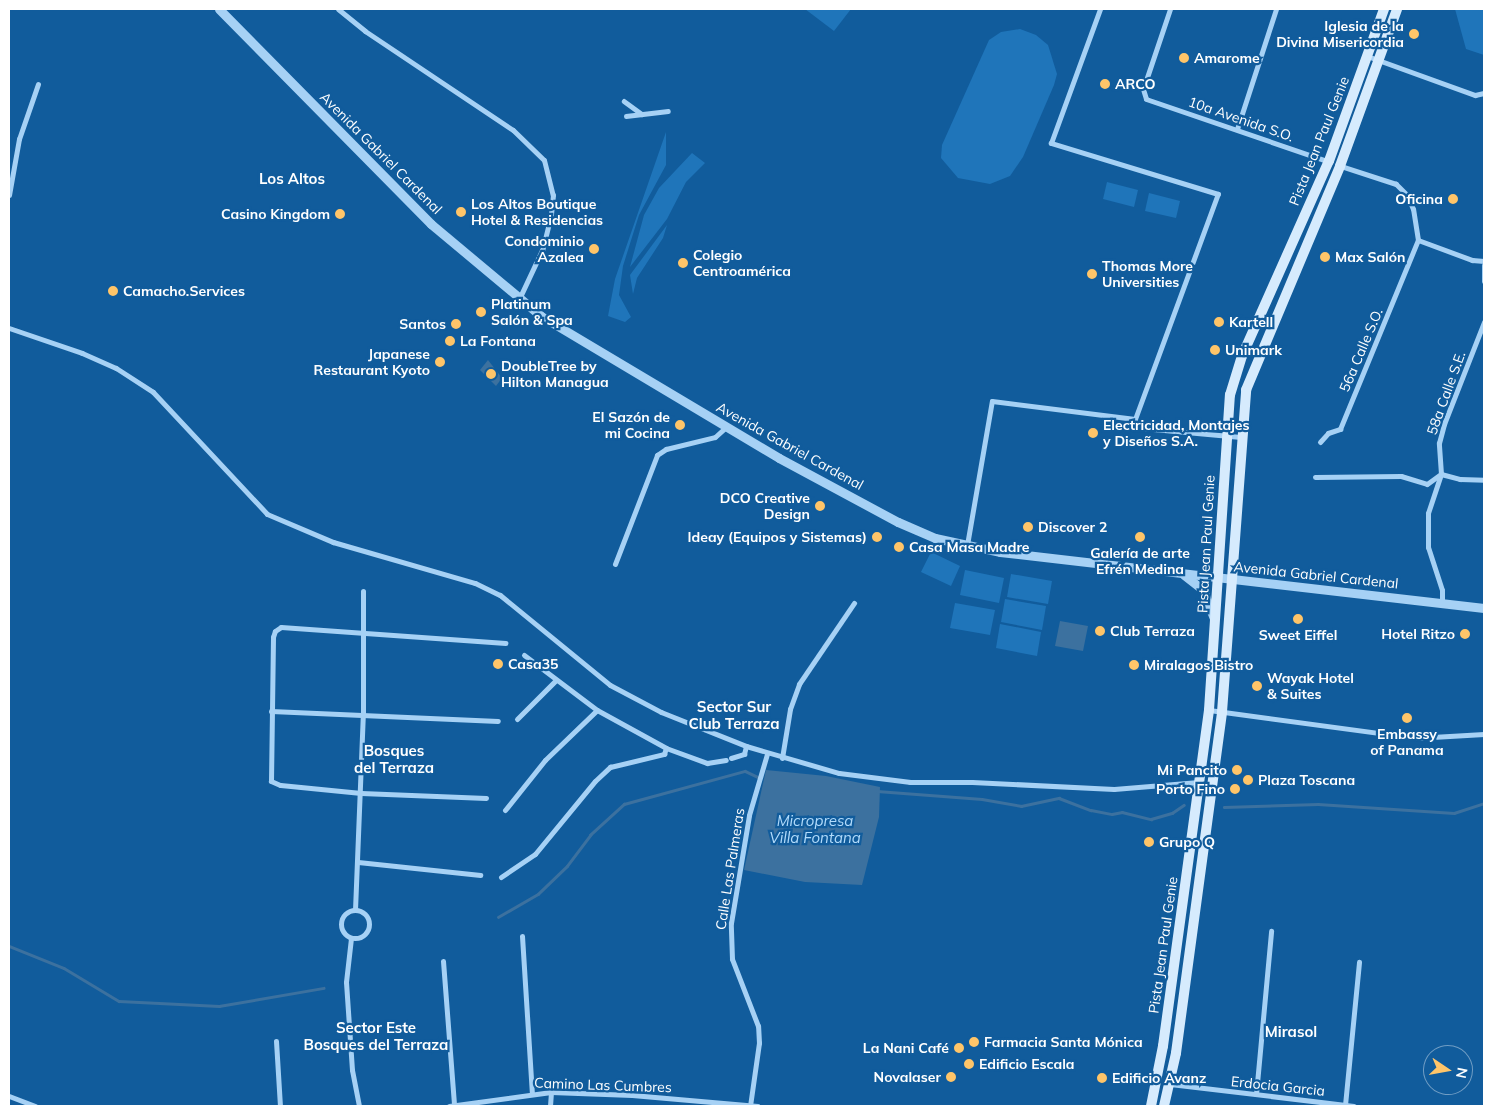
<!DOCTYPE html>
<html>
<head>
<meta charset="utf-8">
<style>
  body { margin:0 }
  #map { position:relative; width:1493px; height:1115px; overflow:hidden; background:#115c9c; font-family:Mulish,sans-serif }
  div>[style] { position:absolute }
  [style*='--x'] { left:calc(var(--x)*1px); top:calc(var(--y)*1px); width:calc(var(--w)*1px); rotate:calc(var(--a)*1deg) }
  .green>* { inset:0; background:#1f75ba }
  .water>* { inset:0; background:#3c719f }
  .stream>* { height:2.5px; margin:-1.25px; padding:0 1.25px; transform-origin:1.25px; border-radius:1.25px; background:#3c719f }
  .pedestrian>* { height:4.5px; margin:-2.25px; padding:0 2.25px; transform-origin:2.25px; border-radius:2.25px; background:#a6d1f5 }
  .minor>* { height:5px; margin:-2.5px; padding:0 2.5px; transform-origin:2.5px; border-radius:2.5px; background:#a6d1f5 }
  .minor>.ring { margin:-2.5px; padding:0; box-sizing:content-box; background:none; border:5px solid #a6d1f5; border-radius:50% }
  .tertiary>* { height:9px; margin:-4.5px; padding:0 4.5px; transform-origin:4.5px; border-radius:4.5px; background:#a6d1f5 }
  .secondary>* { height:10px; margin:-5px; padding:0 5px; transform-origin:5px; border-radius:5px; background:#d6ebfd }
  .dots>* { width:14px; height:14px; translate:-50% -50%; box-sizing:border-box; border:2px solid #115c9c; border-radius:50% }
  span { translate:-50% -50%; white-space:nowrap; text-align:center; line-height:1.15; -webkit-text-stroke:4.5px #115c9c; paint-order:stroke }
  .poi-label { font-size:14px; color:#fff; font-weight:700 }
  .right { translate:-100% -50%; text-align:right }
  .left { translate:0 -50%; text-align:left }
  .street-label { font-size:14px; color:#fff }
  .neighbourhood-label { font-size:15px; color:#fff; font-weight:700 }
  .water-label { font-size:15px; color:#b2dbfb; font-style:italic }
  .frame { position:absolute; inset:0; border:10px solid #fff; pointer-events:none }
  .north { position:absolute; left:1423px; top:1045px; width:50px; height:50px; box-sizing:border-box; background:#115c9c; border:1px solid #709dc4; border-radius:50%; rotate:102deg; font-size:14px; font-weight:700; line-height:20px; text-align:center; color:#fff }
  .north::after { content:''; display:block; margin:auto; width:18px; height:22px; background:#ffc569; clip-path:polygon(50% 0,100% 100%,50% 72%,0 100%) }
</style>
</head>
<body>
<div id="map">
  <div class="green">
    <i style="clip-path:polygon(805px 9px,851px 9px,834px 31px)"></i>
    <i style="clip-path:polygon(1455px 9px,1484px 9px,1484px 55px,1466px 49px)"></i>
    <i style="clip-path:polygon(1020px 29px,1036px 35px,1048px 45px,1057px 74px,1054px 85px,1023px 157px,1010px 176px,990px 184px,958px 178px,941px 158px,942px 145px,989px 40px,1001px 32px)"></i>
    <i style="clip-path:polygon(666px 132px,666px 165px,639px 215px,623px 266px,619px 295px,631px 317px,625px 322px,608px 316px,615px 279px)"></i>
    <i style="clip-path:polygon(692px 153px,705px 163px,686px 182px,667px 219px,630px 267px,644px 215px,659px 188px)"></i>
    <i style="clip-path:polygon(1107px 182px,1138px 190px,1134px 207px,1103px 199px)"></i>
    <i style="clip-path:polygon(1149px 193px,1180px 201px,1176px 218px,1145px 211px)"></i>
    <i style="clip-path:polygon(667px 225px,663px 238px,637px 278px,633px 294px,630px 275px)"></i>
    <i style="clip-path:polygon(931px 552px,960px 566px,951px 586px,921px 572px)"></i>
    <i style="clip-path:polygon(965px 570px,1004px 578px,999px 603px,960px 595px)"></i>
    <i style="clip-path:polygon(1011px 574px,1052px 581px,1048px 604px,1007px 597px)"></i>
    <i style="clip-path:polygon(1005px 599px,1046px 606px,1042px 630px,1001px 622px)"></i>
    <i style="clip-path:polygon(955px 603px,995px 610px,990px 635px,950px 628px)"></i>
    <i style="clip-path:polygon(1000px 624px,1041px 632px,1037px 656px,996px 648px)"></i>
  </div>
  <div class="water">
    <i style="clip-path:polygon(488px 360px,502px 378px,496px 386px,480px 370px)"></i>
    <i style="clip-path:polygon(1060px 621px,1088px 626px,1083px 651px,1055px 646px)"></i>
    <i style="clip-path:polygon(766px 770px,826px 776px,880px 787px,879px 817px,862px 885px,805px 882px,744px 870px)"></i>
  </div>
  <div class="stream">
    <i style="--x:877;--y:791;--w:105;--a:4.4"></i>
    <i style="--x:982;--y:799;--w:40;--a:10"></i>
    <i style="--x:1021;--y:806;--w:39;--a:-12"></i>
    <i style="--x:1059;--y:798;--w:34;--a:21"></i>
    <i style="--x:1091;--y:810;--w:21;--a:11"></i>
    <i style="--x:1112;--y:814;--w:10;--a:-11"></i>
    <i style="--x:1122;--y:812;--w:30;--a:14"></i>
    <i style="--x:1151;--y:819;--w:22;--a:-16"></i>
    <i style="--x:1172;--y:813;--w:14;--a:-34"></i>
    <i style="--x:1224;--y:807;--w:94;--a:-1.8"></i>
    <i style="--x:1318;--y:804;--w:136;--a:3.8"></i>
    <i style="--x:1454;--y:813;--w:32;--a:-18"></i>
    <i style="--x:498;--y:917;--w:46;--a:-29.9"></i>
    <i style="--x:538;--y:894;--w:40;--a:-44"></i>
    <i style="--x:567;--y:866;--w:39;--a:-53"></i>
    <i style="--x:590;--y:835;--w:46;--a:-42.4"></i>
    <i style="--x:624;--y:804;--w:125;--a:-15.3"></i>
    <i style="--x:745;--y:771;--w:17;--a:25"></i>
    <i style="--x:9;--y:946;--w:59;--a:21.8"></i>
    <i style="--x:64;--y:968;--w:64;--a:31"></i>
    <i style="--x:119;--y:1001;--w:100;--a:2.9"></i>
    <i style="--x:219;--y:1006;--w:106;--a:-9.8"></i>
  </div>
  <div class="pedestrian">
    <i style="--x:624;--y:101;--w:22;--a:36"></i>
    <i style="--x:626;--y:116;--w:42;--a:-6.8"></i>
  </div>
  <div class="minor">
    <i style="--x:338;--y:9;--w:35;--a:39"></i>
    <i style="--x:365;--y:31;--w:178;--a:33.8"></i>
    <i style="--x:513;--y:130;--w:43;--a:44.1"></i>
    <i style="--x:544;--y:160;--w:36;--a:76"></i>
    <i style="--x:553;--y:195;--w:20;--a:96"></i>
    <i style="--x:551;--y:215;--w:36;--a:104"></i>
    <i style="--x:542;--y:250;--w:54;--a:115.1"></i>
    <i style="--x:1170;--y:9;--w:84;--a:108.6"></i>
    <i style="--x:1143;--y:89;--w:10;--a:73"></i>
    <i style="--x:1146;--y:99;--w:194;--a:18.9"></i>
    <i style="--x:1367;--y:56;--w:115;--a:19.9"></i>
    <i style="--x:1475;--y:95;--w:9;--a:-13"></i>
    <i style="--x:1237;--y:129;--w:126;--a:-72"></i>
    <i style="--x:9;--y:195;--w:57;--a:-79.9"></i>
    <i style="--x:19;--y:139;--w:58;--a:-70.9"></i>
    <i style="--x:1418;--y:240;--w:58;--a:20.3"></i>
    <i style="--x:1472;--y:260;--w:12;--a:5"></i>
    <i style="--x:1484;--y:265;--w:16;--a:90"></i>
    <i style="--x:9;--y:328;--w:77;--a:18.9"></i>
    <i style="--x:82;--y:353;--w:37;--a:24"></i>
    <i style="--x:116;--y:368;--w:44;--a:33"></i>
    <i style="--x:153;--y:392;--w:167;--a:46.9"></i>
    <i style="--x:267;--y:514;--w:72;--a:23"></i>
    <i style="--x:333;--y:542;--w:148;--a:16.1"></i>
    <i style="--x:475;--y:583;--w:28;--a:26"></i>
    <i style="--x:500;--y:595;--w:142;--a:39.3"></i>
    <i style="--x:610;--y:685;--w:58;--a:27.9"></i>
    <i style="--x:661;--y:712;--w:92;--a:21.8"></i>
    <i style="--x:746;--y:746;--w:97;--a:16.2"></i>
    <i style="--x:839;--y:773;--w:72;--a:7.2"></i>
    <i style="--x:910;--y:782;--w:62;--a:0"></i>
    <i style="--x:972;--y:782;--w:142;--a:2.8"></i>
    <i style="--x:1114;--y:789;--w:85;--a:-4.7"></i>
    <i style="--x:1131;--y:427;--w:110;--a:5.2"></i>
    <i style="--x:1320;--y:442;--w:12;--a:-48"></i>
    <i style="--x:1328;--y:433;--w:13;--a:-18"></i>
    <i style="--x:1340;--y:429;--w:204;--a:-67.6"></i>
    <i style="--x:1418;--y:240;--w:31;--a:-99"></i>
    <i style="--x:1413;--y:209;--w:15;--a:-113"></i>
    <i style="--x:1407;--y:195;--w:16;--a:-135"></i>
    <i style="--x:1396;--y:184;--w:61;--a:-161.9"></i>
    <i style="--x:1441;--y:474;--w:20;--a:15"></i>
    <i style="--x:1460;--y:479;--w:24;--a:2"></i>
    <i style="--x:1315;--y:477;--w:86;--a:-0.7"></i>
    <i style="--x:1401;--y:476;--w:27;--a:17"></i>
    <i style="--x:1427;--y:484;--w:17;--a:-36"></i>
    <i style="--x:967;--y:545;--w:146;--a:-80.2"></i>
    <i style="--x:992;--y:401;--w:144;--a:7.2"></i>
    <i style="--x:1135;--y:419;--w:240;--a:-69.8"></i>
    <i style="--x:1218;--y:194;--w:175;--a:-163"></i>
    <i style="--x:1051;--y:143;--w:143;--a:-69.9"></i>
    <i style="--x:615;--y:564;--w:117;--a:-68.9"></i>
    <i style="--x:657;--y:455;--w:11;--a:-34"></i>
    <i style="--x:666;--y:449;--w:50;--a:-13.8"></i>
    <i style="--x:715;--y:437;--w:15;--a:-42"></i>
    <i style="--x:1442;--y:603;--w:13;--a:-90"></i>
    <i style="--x:1442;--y:590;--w:45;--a:-108"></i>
    <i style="--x:1428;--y:547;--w:34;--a:-90"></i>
    <i style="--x:1428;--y:513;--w:41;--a:-71.6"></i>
    <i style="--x:1441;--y:474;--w:31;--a:-94"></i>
    <i style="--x:1439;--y:443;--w:20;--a:-75"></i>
    <i style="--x:1444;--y:424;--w:110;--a:-68.6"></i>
    <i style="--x:524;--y:655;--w:91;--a:37"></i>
    <i style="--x:597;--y:710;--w:79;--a:28.8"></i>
    <i style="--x:1209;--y:710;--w:208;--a:7.7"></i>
    <i style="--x:1415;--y:738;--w:69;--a:-3.3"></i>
    <i style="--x:271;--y:711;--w:227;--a:2.5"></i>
    <i style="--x:517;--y:719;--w:55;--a:-45"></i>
    <i style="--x:731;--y:758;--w:14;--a:-17"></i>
    <i style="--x:744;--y:754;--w:8;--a:-76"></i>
    <i style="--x:782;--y:758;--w:50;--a:-80.7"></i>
    <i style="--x:790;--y:709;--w:27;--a:-70"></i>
    <i style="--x:799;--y:684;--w:98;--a:-55.8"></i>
    <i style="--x:486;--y:798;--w:125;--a:-177.7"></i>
    <i style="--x:361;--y:793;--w:81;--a:-174.4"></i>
    <i style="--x:280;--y:785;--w:10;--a:-156"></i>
    <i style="--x:271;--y:781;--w:144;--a:-89.2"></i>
    <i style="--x:273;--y:637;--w:6;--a:-72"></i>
    <i style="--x:275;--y:631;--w:7;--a:-34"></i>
    <i style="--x:281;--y:627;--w:225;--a:4.1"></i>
    <i style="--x:505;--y:810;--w:64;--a:-51.3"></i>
    <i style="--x:545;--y:760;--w:72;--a:-43.9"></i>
    <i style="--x:358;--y:862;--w:123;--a:6.1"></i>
    <i style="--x:501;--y:877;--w:41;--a:-34.1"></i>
    <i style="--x:535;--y:854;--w:94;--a:-50.6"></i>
    <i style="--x:595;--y:781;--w:21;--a:-43"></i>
    <i style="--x:610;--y:767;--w:56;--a:-13.5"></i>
    <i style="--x:664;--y:754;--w:6;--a:-72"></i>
    <i style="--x:666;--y:748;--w:44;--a:20.1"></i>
    <i style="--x:707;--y:763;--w:19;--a:-9"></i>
    <i style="--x:355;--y:910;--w:195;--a:-87.7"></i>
    <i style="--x:363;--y:715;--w:124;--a:-90"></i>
    <i class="ring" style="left:341px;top:910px;width:23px;height:23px"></i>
    <i style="--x:522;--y:936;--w:157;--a:86.4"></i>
    <i style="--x:351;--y:938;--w:44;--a:96.5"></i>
    <i style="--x:346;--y:982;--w:88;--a:86.1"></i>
    <i style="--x:352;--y:1070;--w:37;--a:79"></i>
    <i style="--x:443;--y:961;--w:144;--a:85.6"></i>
    <i style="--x:276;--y:1041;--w:65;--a:86.5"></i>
    <i style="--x:1170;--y:1084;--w:185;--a:6.8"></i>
    <i style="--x:1256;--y:1094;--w:164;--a:-84.7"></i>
    <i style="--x:9;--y:1096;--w:28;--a:21"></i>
    <i style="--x:1345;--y:1105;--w:144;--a:-84.4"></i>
    <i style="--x:449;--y:1106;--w:103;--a:-7.8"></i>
    <i style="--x:551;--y:1092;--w:81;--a:2.1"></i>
    <i style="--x:632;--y:1095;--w:126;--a:5"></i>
    <i style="--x:550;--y:1106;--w:14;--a:-86"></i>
    <i style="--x:750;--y:1106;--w:64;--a:-81.9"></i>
    <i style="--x:759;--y:1043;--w:17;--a:-93"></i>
    <i style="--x:758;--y:1026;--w:72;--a:-111.2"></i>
    <i style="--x:732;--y:959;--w:36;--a:-92"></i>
    <i style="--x:731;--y:923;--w:109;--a:-80.5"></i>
    <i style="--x:749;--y:815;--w:64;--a:-73.6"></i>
  </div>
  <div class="tertiary">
    <i style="--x:219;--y:9;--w:302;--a:45.4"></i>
    <i style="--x:431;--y:224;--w:143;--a:39.9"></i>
    <i style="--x:541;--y:316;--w:277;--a:30.8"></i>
    <i style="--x:779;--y:458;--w:135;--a:28.3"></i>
    <i style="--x:898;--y:522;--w:40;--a:23.4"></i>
    <i style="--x:935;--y:538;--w:66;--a:12.2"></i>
    <i style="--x:1000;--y:552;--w:487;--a:6.6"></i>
    <i style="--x:1184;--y:575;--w:24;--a:38"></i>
    <i style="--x:1203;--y:590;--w:30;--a:69"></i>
  </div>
  <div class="secondary">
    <i style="--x:1151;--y:1106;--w:61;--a:-78.7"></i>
    <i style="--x:1163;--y:1046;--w:339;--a:-82.2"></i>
    <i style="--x:1209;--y:710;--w:316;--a:-86.2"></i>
    <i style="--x:1230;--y:395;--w:41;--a:-72.9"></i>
    <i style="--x:1242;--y:356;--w:214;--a:-66"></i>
    <i style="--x:1329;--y:161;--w:162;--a:-70.1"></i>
    <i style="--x:1164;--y:1106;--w:54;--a:-77.2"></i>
    <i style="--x:1176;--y:1053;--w:344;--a:-82.3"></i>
    <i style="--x:1222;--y:712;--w:323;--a:-85.7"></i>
    <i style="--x:1246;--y:390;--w:243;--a:-67.2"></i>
    <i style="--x:1340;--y:166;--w:167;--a:-70"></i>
  </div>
  <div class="dots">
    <i style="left:1414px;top:34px;background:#ffc569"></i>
    <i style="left:1184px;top:58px;background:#ffc569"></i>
    <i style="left:1105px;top:84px;background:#ffc569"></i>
    <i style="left:1453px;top:199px;background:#ffc569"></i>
    <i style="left:461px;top:212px;background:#ffc569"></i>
    <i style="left:340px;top:214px;background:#ffc569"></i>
    <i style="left:594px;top:249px;background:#ffc569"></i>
    <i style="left:1325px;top:257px;background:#ffc569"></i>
    <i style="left:683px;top:263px;background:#ffc569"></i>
    <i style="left:1092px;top:274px;background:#ffc569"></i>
    <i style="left:113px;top:291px;background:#ffc569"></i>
    <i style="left:481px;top:312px;background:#ffc569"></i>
    <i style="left:1219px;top:322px;background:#ffc569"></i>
    <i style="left:456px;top:324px;background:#ffc569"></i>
    <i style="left:450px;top:341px;background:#ffc569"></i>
    <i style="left:1215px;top:350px;background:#ffc569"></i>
    <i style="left:440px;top:362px;background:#ffc569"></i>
    <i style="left:491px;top:374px;background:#ffc569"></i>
    <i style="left:680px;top:425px;background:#ffc569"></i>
    <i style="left:1093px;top:433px;background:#ffc569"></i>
    <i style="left:820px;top:506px;background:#ffc569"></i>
    <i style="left:1028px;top:527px;background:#ffc569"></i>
    <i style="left:877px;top:537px;background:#ffc569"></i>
    <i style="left:1140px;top:537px;background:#ffc569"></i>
    <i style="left:899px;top:547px;background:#ffc569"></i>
    <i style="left:1298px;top:619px;background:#ffc569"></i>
    <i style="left:1100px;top:631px;background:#ffc569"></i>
    <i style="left:1465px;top:634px;background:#ffc569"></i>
    <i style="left:498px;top:664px;background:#ffc569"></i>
    <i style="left:1134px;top:665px;background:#ffc569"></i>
    <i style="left:1257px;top:686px;background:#ffc569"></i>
    <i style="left:1407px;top:718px;background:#ffc569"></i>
    <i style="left:1237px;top:770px;background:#ffc569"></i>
    <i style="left:1248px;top:780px;background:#ffc569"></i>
    <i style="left:1235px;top:789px;background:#ffc569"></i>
    <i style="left:1149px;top:842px;background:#ffc569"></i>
    <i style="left:974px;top:1042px;background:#ffc569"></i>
    <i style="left:959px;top:1048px;background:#ffc569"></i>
    <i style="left:969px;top:1064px;background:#ffc569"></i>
    <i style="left:951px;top:1077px;background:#ffc569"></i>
    <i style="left:1102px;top:1078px;background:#ffc569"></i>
  </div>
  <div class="poi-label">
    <span class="right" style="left:1404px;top:34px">Iglesia de la<br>Divina Misericordia</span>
    <span class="left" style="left:1194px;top:58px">Amarome</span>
    <span class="left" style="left:1115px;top:84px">ARCO</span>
    <span class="right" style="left:1443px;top:199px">Oficina</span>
    <span class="left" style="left:471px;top:212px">Los Altos Boutique<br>Hotel &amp; Residencias</span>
    <span class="right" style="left:330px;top:214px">Casino Kingdom</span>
    <span class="right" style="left:584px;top:249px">Condominio<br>Azalea</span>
    <span class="left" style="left:693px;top:263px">Colegio<br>Centroamérica</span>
    <span class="left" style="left:1335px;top:257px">Max Salón</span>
    <span class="left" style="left:1102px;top:274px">Thomas More<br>Universities</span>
    <span class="left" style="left:123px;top:291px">Camacho.Services</span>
    <span class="left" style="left:491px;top:312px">Platinum<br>Salón &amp; Spa</span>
    <span class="left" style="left:1229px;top:322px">Kartell</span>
    <span class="right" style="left:446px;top:324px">Santos</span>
    <span class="left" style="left:460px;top:341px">La Fontana</span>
    <span class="left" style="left:1225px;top:350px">Unimark</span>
    <span class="right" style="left:430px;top:362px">Japanese<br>Restaurant Kyoto</span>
    <span class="left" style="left:501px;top:374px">DoubleTree by<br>Hilton Managua</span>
    <span class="right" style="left:670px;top:425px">El Sazón de<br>mi Cocina</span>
    <span class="left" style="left:1103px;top:433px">Electricidad, Montajes<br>y Diseños S.A.</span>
    <span class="right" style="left:810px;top:506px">DCO Creative<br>Design</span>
    <span class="left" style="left:1038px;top:527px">Discover 2</span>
    <span class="right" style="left:867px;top:537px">Ideay (Equipos y Sistemas)</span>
    <span class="left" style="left:909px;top:547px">Casa Masa Madre</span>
    <span style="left:1140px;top:561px">Galería de arte<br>Efrén Medina</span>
    <span class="left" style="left:1110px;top:631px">Club Terraza</span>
    <span class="right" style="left:1455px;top:634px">Hotel Ritzo</span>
    <span style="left:1298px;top:635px">Sweet Eiffel</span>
    <span class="left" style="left:508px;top:664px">Casa35</span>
    <span class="left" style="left:1144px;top:665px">Miralagos Bistro</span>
    <span class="left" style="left:1267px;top:686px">Wayak Hotel<br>&amp; Suites</span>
    <span style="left:1407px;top:742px">Embassy<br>of Panama</span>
    <span class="right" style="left:1227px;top:770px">Mi Pancito</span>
    <span class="left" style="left:1258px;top:780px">Plaza Toscana</span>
    <span class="right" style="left:1225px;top:789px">Porto Fino</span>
    <span class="left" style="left:1159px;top:842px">Grupo Q</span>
    <span class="left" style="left:984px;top:1042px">Farmacia Santa Mónica</span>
    <span class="right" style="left:949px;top:1048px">La Nani Café</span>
    <span class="left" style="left:979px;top:1064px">Edificio Escala</span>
    <span class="right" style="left:941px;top:1077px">Novalaser</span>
    <span class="left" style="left:1112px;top:1078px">Edificio Avanz</span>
  </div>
  <div class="street-label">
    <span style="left:1241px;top:119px;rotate:19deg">10a Avenida S.O.</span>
    <span style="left:1319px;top:141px;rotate:-68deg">Pista Jean Paul Genie</span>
    <span style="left:381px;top:153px;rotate:45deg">Avenida Gabriel Cardenal</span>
    <span style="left:1361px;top:350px;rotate:-67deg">56a Calle S.O.</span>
    <span style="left:1446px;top:393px;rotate:-70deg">58a Calle S.E.</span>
    <span style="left:790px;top:446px;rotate:29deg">Avenida Gabriel Cardenal</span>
    <span style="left:1206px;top:544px;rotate:-87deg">Pista Jean Paul Genie</span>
    <span style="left:1316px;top:575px;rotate:6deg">Avenida Gabriel Cardenal</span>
    <span style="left:730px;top:869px;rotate:-81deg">Calle Las Palmeras</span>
    <span style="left:1163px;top:945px;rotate:-82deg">Pista Jean Paul Genie</span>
    <span style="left:603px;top:1085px;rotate:2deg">Camino Las Cumbres</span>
    <span style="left:1278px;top:1086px;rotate:6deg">Erdocia Garcia</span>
  </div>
  <div class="neighbourhood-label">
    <span style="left:292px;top:179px">Los Altos</span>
    <span style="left:734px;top:715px">Sector Sur<br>Club Terraza</span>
    <span style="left:394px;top:759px">Bosques<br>del Terraza</span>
    <span style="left:376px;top:1036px">Sector Este<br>Bosques del Terraza</span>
    <span style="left:1291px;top:1032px">Mirasol</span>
  </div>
  <div class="water-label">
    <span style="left:815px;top:829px">Micropresa<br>Villa Fontana</span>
  </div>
  <div class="frame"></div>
  <div class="north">N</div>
</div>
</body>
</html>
